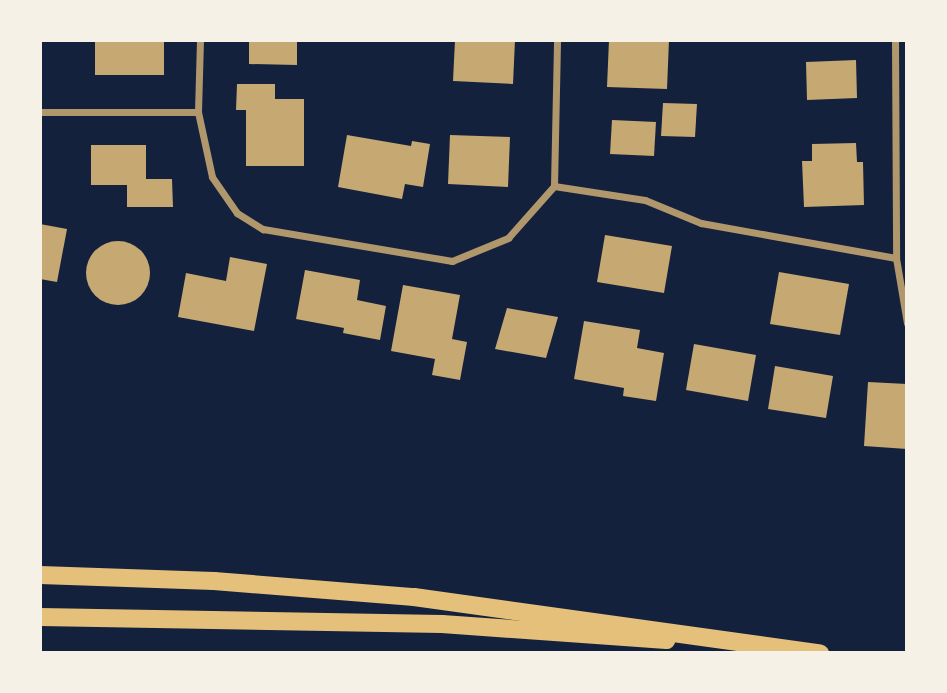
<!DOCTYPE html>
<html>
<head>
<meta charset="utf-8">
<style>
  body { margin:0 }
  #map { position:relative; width:947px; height:693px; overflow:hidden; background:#14213d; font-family:Literata,serif }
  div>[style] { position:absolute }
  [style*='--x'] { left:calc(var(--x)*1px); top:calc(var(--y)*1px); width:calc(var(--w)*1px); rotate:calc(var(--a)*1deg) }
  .building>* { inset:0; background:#c6a872 }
  .round { border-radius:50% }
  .minor>* { height:7px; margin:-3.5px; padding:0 3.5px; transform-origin:3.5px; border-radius:3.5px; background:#b1986c }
  .primary>* { height:18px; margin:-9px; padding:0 9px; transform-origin:9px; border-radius:9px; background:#e5c07b }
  span { translate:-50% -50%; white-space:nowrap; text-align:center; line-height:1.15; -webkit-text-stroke:7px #f6f1e7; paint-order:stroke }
  .frame { position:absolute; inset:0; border:42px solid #f6f1e7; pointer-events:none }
</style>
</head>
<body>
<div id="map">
  <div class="building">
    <i style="clip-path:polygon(95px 40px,164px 40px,164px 75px,95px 75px)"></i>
    <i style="clip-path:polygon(249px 40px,297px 40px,297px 65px,249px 64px)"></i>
    <i style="clip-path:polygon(455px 40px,515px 40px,513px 84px,453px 81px)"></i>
    <i style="clip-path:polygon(609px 40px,669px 40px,667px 89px,607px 87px)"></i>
    <i style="clip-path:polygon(856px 60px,857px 98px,807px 100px,806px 62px)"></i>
    <i style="clip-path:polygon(237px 84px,275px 84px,275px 99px,304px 99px,304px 166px,246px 166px,246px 110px,236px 110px)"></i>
    <i style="clip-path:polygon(663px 103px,697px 104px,695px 137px,661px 136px)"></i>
    <i style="clip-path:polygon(612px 120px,656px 122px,654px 156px,610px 154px)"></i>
    <i style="clip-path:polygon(347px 135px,411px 146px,412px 141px,430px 144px,423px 187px,405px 184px,402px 199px,338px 187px)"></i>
    <i style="clip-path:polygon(450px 135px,510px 137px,508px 187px,448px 184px)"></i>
    <i style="clip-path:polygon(856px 143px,857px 162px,863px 162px,864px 205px,804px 207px,802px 161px,812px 161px,812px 144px)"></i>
    <i style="clip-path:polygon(91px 145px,146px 145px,146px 179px,172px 179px,173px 207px,127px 207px,127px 185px,91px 185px)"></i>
    <i style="clip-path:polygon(40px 224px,67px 229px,57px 282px,40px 279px)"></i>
    <i style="clip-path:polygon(605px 235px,672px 246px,664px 293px,597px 282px)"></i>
    <i class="round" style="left:86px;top:241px;width:64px;height:64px"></i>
    <i style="clip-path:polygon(230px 257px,267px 264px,254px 331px,178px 317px,186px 273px,226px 281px)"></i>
    <i style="clip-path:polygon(305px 270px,360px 280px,357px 300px,386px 306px,380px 340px,343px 333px,344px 328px,296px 319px)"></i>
    <i style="clip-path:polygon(779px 272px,849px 284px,840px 335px,770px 324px)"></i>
    <i style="clip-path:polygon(403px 285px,460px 295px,452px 339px,467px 342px,460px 380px,432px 375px,435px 359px,391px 351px)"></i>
    <i style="clip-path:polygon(507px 308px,558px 317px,546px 358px,495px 349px)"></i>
    <i style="clip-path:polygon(584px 321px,640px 330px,637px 348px,664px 353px,656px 401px,623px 396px,624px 388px,574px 379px)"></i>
    <i style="clip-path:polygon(694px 344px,756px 355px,748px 401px,686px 390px)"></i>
    <i style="clip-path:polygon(775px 366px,833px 376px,826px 418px,768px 409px)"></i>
    <i style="clip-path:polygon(868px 382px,907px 384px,907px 449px,864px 446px)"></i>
  </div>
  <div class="minor">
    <i style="--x:200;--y:40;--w:72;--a:91.6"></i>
    <i style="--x:198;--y:112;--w:66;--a:77.8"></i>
    <i style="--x:212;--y:177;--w:44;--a:55.2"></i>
    <i style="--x:237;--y:213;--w:31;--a:32"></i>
    <i style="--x:263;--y:229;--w:192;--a:9.6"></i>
    <i style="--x:452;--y:261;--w:61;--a:-22.3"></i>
    <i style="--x:508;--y:238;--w:69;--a:-48.5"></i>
    <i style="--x:895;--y:40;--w:218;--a:89.7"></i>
    <i style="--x:896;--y:258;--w:66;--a:80.4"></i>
    <i style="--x:40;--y:112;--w:158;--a:0"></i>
    <i style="--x:554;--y:186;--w:92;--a:8.7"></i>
    <i style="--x:645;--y:200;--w:61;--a:22.3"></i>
    <i style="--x:701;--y:223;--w:198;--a:10.2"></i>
    <i style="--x:554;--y:186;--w:146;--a:-88.8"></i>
  </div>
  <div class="primary">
    <i style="--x:40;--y:575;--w:174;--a:2"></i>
    <i style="--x:214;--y:581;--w:201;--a:4.6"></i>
    <i style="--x:414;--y:597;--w:410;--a:7.9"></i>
    <i style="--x:40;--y:617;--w:402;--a:1"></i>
    <i style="--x:442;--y:624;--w:225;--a:4.1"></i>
  </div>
  <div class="frame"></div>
</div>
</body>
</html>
